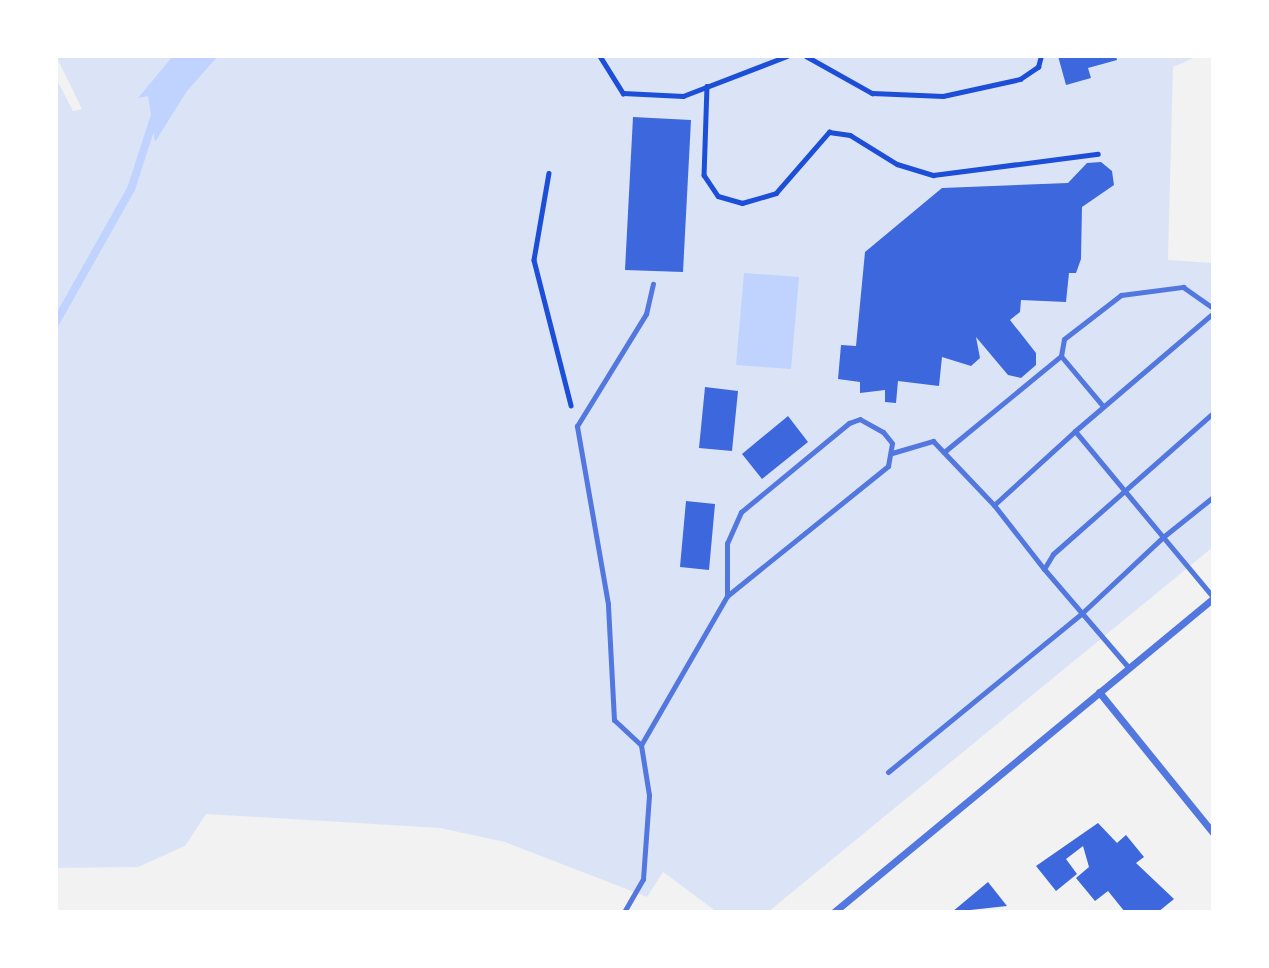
<!DOCTYPE html>
<html>
<head>
<meta charset="utf-8">
<style>
  body { margin:0 }
  #map { position:relative; width:1269px; height:968px; overflow:hidden; background:#f2f2f2; font-family:"Zilla Slab",serif }
  div>[style] { position:absolute }
  [style*='--x'] { left:calc(var(--x)*1px); top:calc(var(--y)*1px); width:calc(var(--w)*1px); rotate:calc(var(--a)*1deg) }
  .green>* { inset:0; background:#dbe4f7 }
  .water>* { inset:0; background:#bfd3fe }
  .stream>* { height:8px; margin:-4px; padding:0 4px; transform-origin:4px; border-radius:4px; background:#bfd3fe }
  .building>* { inset:0; background:#3d67dc }
  .path>* { height:4.5px; margin:-2.25px; padding:0 2.25px; transform-origin:2.25px; border-radius:2.25px; background:#1d4ed8 }
  .service>* { height:5px; margin:-2.5px; padding:0 2.5px; transform-origin:2.5px; border-radius:2.5px; background:#5277de }
  .minor>* { height:7px; margin:-3.5px; padding:0 3.5px; transform-origin:3.5px; border-radius:3.5px; background:#5277de }
  span { translate:-50% -50%; white-space:nowrap; text-align:center; line-height:1.15; -webkit-text-stroke:7px #fff; paint-order:stroke }
  .frame { position:absolute; inset:0; border:58px solid #fff; pointer-events:none }
</style>
</head>
<body>
<div id="map">
  <div class="green">
    <i style="clip-path:polygon(56px 56px,1198px 56px,1173px 67px,1168px 260px,1213px 263px,1213px 547px,768px 912px,717px 912px,663px 872px,647px 897px,505px 842px,440px 828px,206px 814px,185px 846px,138px 867px,56px 868px,56px 78px,73px 111px,82px 109px)"></i>
  </div>
  <div class="water">
    <i style="clip-path:polygon(173px 56px,218px 56px,187px 91px,155px 142px,148px 96px,138px 98px)"></i>
    <i style="clip-path:polygon(744px 273px,799px 277px,791px 369px,736px 365px)"></i>
  </div>
  <div class="stream">
    <i style="--x:56;--y:322;--w:153;--a:-60.6"></i>
    <i style="--x:131;--y:189;--w:81;--a:-72"></i>
  </div>
  <div class="building">
    <i style="clip-path:polygon(1058px 56px,1116px 56px,1117px 60px,1088px 68px,1091px 78px,1066px 85px)"></i>
    <i style="clip-path:polygon(633px 117px,691px 120px,683px 272px,625px 270px)"></i>
    <i style="clip-path:polygon(1101px 162px,1112px 171px,1114px 185px,1082px 207px,1081px 259px,1076px 273px,1069px 273px,1066px 302px,1021px 300px,1020px 312px,1010px 320px,1036px 353px,1036px 365px,1021px 378px,1008px 375px,976px 337px,980px 358px,971px 366px,942px 357px,939px 386px,898px 381px,896px 403px,885px 402px,885px 390px,860px 393px,860px 382px,838px 379px,841px 345px,856px 346px,865px 252px,942px 188px,1068px 183px,1087px 163px)"></i>
    <i style="clip-path:polygon(705px 387px,738px 391px,732px 451px,699px 448px)"></i>
    <i style="clip-path:polygon(788px 416px,808px 442px,762px 479px,742px 454px)"></i>
    <i style="clip-path:polygon(686px 501px,715px 504px,709px 570px,680px 567px)"></i>
    <i style="clip-path:polygon(1098px 823px,1117px 843px,1126px 835px,1144px 857px,1136px 863px,1174px 899px,1158px 912px,1125px 912px,1108px 891px,1095px 901px,1076px 878px,1089px 867px,1083px 846px,1066px 859px,1077px 874px,1056px 891px,1036px 866px)"></i>
    <i style="clip-path:polygon(988px 882px,1007px 906px,952px 912px)"></i>
  </div>
  <div class="path">
    <i style="--x:600;--y:56;--w:44;--a:58.1"></i>
    <i style="--x:623;--y:93;--w:60;--a:2.9"></i>
    <i style="--x:683;--y:96;--w:111;--a:-21"></i>
    <i style="--x:806;--y:56;--w:76;--a:29.3"></i>
    <i style="--x:872;--y:93;--w:71;--a:2.4"></i>
    <i style="--x:943;--y:96;--w:79;--a:-12.4"></i>
    <i style="--x:1020;--y:79;--w:22;--a:-34"></i>
    <i style="--x:1038;--y:67;--w:11;--a:-75"></i>
    <i style="--x:707;--y:86;--w:89;--a:91.9"></i>
    <i style="--x:704;--y:175;--w:25;--a:56"></i>
    <i style="--x:718;--y:196;--w:25;--a:16"></i>
    <i style="--x:742;--y:203;--w:35;--a:-16"></i>
    <i style="--x:776;--y:193;--w:81;--a:-49"></i>
    <i style="--x:829;--y:132;--w:21;--a:8"></i>
    <i style="--x:850;--y:135;--w:55;--a:31.7"></i>
    <i style="--x:897;--y:164;--w:38;--a:17"></i>
    <i style="--x:933;--y:175;--w:166;--a:-7.3"></i>
    <i style="--x:549;--y:173;--w:88;--a:99.8"></i>
    <i style="--x:534;--y:260;--w:150;--a:75.7"></i>
  </div>
  <div class="service">
    <i style="--x:1061;--y:356;--w:65;--a:50"></i>
    <i style="--x:944;--y:452;--w:151;--a:-39.4"></i>
    <i style="--x:1061;--y:356;--w:17;--a:-80"></i>
    <i style="--x:1064;--y:339;--w:72;--a:-37.7"></i>
    <i style="--x:1121;--y:295;--w:63;--a:-7.4"></i>
    <i style="--x:1183;--y:287;--w:37;--a:35"></i>
    <i style="--x:892;--y:453;--w:43;--a:-16.3"></i>
    <i style="--x:933;--y:441;--w:88;--a:46.4"></i>
    <i style="--x:1213;--y:497;--w:64;--a:141.3"></i>
    <i style="--x:1163;--y:537;--w:78;--a:50.2"></i>
    <i style="--x:1044;--y:569;--w:81;--a:-128"></i>
    <i style="--x:994;--y:505;--w:110;--a:-42.4"></i>
    <i style="--x:1129;--y:668;--w:130;--a:-130.6"></i>
    <i style="--x:1044;--y:569;--w:17;--a:-59"></i>
    <i style="--x:1053;--y:554;--w:213;--a:-41.4"></i>
    <i style="--x:641;--y:745;--w:37;--a:-137"></i>
    <i style="--x:614;--y:720;--w:116;--a:-93"></i>
    <i style="--x:608;--y:604;--w:181;--a:-99.9"></i>
    <i style="--x:577;--y:426;--w:132;--a:-58.4"></i>
    <i style="--x:646;--y:314;--w:31;--a:-77"></i>
    <i style="--x:888;--y:772;--w:249;--a:-39.3"></i>
    <i style="--x:1081;--y:614;--w:112;--a:-43.2"></i>
    <i style="--x:1163;--y:537;--w:138;--a:-129.7"></i>
    <i style="--x:1075;--y:431;--w:182;--a:-40.5"></i>
    <i style="--x:624;--y:912;--w:38;--a:-60"></i>
    <i style="--x:643;--y:879;--w:84;--a:-85.9"></i>
    <i style="--x:649;--y:795;--w:51;--a:-99.1"></i>
    <i style="--x:641;--y:745;--w:172;--a:-60"></i>
    <i style="--x:727;--y:596;--w:207;--a:-38.9"></i>
    <i style="--x:888;--y:466;--w:23;--a:-80"></i>
    <i style="--x:892;--y:443;--w:14;--a:-129"></i>
    <i style="--x:883;--y:432;--w:26;--a:-151"></i>
    <i style="--x:860;--y:419;--w:12;--a:160"></i>
    <i style="--x:849;--y:423;--w:140;--a:140.5"></i>
    <i style="--x:741;--y:512;--w:34;--a:114"></i>
    <i style="--x:727;--y:543;--w:53;--a:90"></i>
  </div>
  <div class="minor">
    <i style="--x:1099;--y:692;--w:181;--a:51"></i>
    <i style="--x:834;--y:912;--w:492;--a:-39.6"></i>
  </div>
  <div class="frame"></div>
</div>
</body>
</html>
